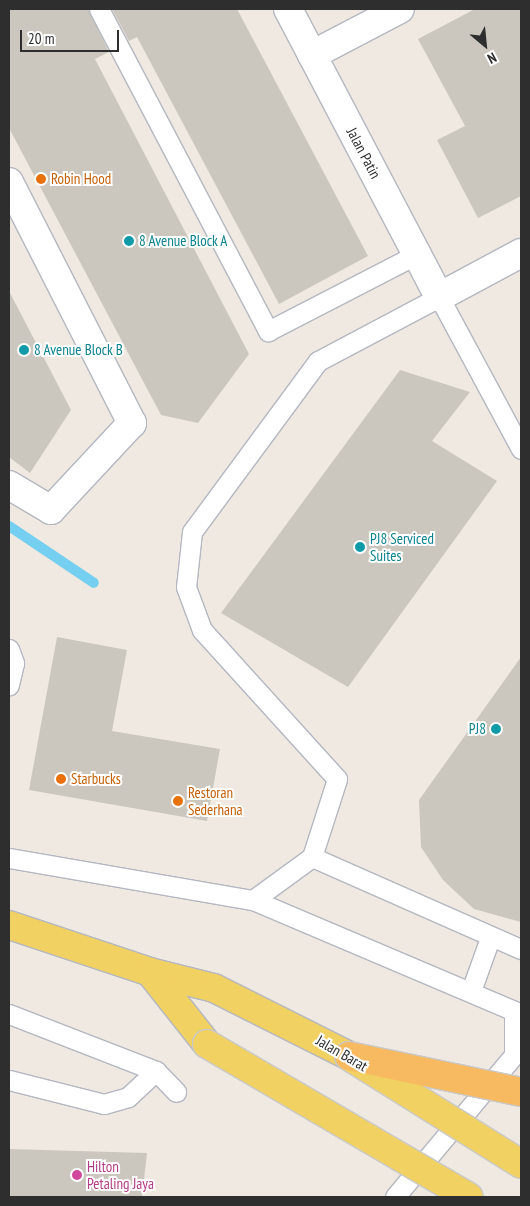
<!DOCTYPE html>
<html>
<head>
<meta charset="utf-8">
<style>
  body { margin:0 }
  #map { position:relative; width:530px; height:1206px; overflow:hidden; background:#efe9e1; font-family:"PT Sans Narrow",sans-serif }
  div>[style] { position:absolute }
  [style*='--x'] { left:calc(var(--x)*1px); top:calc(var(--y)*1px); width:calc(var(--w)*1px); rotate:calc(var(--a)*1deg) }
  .stream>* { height:10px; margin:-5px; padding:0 5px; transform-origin:5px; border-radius:5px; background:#75cff0 }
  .building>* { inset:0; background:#cbc7bf }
  .roads { filter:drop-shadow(1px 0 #b4b7c1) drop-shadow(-1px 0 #b4b7c1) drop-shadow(0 1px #b4b7c1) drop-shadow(0 -1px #b4b7c1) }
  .service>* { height:19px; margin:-9.5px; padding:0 9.5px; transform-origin:9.5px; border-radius:9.5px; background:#fff }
  .minor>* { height:28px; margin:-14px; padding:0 14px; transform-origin:14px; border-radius:14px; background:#fff }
  .primary>* { height:28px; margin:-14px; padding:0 14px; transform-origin:14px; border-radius:14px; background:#f2d163 }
  .bridges { filter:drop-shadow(1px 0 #c9c9c9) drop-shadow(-1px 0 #c9c9c9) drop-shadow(0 1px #c9c9c9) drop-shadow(0 -1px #c9c9c9) }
  .primary-bridge>* { height:28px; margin:-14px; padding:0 14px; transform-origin:14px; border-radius:14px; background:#f2d163 }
  .trunk-bridge>* { height:28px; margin:-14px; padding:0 14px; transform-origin:14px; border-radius:14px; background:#f8ba60 }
  .dots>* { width:14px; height:14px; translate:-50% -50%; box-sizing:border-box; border:2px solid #fff; border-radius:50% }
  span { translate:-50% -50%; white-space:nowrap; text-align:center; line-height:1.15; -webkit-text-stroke:4px #fff; paint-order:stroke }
  .street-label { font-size:15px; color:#2e2e2e }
  .food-label { font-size:15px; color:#c56008 }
  .left { translate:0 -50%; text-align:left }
  .culture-label { font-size:15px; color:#0d838f }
  .right { translate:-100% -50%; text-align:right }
  .hotel-label { font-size:15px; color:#b23c85 }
  .frame { position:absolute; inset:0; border:10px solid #2e2e2e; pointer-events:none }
  .north { position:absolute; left:460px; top:20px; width:50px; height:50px; -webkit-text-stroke:4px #fff; paint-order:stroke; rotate:152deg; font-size:14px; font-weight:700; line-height:20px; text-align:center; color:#2e2e2e }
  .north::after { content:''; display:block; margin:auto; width:18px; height:22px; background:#2e2e2e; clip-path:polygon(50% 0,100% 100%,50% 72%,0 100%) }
  .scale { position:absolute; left:20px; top:30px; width:99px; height:22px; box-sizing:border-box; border:2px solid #2e2e2e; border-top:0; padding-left:6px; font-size:15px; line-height:18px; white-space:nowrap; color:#2e2e2e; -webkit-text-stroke:4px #fff; paint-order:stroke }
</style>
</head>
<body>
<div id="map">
  <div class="stream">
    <i style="--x:9;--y:526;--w:102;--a:33.8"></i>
  </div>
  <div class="building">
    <i style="clip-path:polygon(9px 9px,88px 9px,109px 52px,95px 59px,249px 354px,198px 423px,161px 415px,9px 128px)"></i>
    <i style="clip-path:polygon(112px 9px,237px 9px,368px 256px,279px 304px,137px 37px,129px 41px)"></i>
    <i style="clip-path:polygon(475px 9px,521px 9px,521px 196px,478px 218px,437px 140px,465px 126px,418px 39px)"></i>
    <i style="clip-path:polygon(9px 291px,71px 410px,30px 473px,9px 457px)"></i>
    <i style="clip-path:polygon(400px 370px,470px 392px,432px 441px,497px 481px,348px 687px,221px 613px)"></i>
    <i style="clip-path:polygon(57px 637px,127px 650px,112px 731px,220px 749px,207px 821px,29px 790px)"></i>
    <i style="clip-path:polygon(521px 657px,521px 922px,474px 909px,443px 880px,421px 847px,419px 800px)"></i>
    <i style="clip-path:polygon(9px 1149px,147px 1153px,142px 1197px,9px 1197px)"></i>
  </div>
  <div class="roads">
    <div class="service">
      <i style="--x:99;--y:9;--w:364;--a:62.3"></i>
      <i style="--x:268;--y:331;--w:168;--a:-27.3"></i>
      <i style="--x:521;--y:449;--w:173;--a:-118.3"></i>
      <i style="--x:439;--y:297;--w:137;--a:152.1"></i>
      <i style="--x:318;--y:361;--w:212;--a:126.4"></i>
      <i style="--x:192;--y:532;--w:55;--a:96.2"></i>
      <i style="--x:186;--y:587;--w:46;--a:69.6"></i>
      <i style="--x:202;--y:630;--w:201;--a:47.8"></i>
      <i style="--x:337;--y:779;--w:82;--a:107.8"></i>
      <i style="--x:312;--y:857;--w:228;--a:23.8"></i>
      <i style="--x:9;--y:649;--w:15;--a:70"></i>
      <i style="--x:14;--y:663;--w:23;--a:103"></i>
      <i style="--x:9;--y:858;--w:248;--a:9.8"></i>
      <i style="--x:253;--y:900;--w:284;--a:23"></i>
      <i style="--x:514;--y:1011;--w:44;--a:90"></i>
      <i style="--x:514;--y:1055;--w:185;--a:130"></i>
      <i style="--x:253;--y:900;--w:73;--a:-36.1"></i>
      <i style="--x:471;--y:991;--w:56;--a:-70.3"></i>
      <i style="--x:9;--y:1014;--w:158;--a:21.2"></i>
      <i style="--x:156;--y:1071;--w:29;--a:46"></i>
      <i style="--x:9;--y:1080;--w:98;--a:14.2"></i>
      <i style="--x:104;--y:1104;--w:25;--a:-16"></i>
      <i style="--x:128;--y:1097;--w:38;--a:-43"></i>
    </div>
    <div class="minor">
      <i style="--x:288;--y:9;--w:325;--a:62.3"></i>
      <i style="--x:439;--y:297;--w:93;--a:-28.2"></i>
      <i style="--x:312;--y:55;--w:99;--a:-27.6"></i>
      <i style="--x:9;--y:182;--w:271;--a:63"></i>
      <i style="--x:132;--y:423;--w:119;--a:133"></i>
      <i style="--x:51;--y:510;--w:49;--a:-149.2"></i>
    </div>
    <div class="primary">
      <i style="--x:9;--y:925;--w:149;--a:18.4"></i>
      <i style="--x:150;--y:972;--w:66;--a:14"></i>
      <i style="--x:214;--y:988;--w:151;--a:26.7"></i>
      <i style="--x:150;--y:972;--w:92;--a:51.6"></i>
    </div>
  </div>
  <div class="bridges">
    <div class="primary-bridge">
      <i style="--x:207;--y:1044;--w:303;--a:30.3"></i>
      <i style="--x:350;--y:1057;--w:202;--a:32"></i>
    </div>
    <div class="trunk-bridge">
      <i style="--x:349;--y:1056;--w:176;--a:11.8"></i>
    </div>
  </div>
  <div class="dots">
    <i style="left:41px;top:179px;background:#e8710a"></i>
    <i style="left:129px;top:241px;background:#0f9aa8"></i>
    <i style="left:24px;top:350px;background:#0f9aa8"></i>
    <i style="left:360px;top:547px;background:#0f9aa8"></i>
    <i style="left:496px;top:729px;background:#0f9aa8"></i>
    <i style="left:61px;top:779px;background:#e8710a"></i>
    <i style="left:178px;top:801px;background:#e8710a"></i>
    <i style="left:77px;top:1175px;background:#d1479c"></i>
  </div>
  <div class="street-label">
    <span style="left:364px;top:153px;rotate:62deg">Jalan Patin</span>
    <span style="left:342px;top:1053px;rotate:30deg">Jalan Barat</span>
  </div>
  <div class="food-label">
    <span class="left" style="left:51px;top:179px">Robin Hood</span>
    <span class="left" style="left:71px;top:779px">Starbucks</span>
    <span class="left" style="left:188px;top:801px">Restoran<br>Sederhana</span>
  </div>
  <div class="culture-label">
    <span class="left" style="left:139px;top:241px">8 Avenue Block A</span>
    <span class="left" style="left:34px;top:350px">8 Avenue Block B</span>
    <span class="left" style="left:370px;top:547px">PJ8 Serviced<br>Suites</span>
    <span class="right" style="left:486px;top:729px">PJ8</span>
  </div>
  <div class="hotel-label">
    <span class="left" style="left:87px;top:1175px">Hilton<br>Petaling Jaya</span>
  </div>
  <div class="frame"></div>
  <div class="north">N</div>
  <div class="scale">20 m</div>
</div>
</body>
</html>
